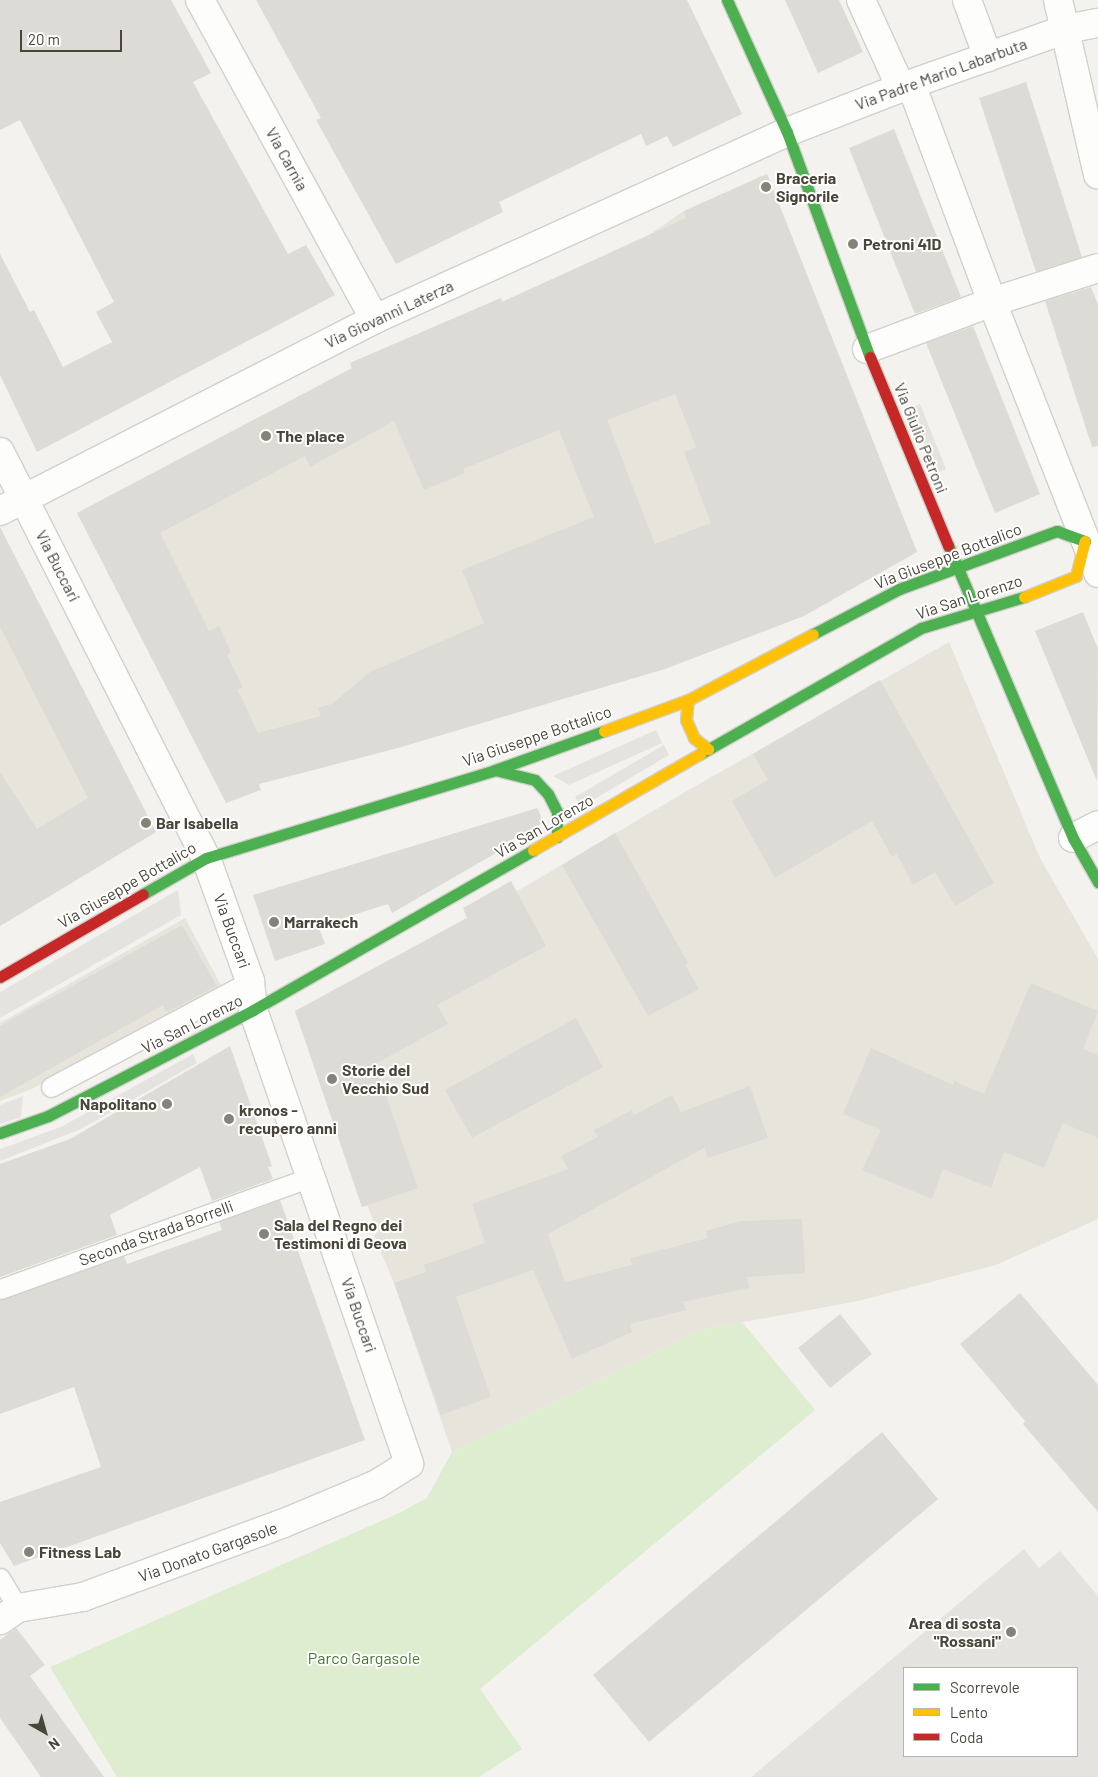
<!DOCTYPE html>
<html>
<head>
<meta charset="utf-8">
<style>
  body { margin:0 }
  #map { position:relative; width:1098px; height:1777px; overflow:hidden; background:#f3f2ee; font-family:Barlow,sans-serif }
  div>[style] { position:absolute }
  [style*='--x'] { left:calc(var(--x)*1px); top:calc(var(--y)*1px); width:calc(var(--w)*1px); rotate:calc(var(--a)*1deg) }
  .residential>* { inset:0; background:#e7e4dc }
  .green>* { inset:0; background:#deeccf }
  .parking>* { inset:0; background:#e5e3df }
  .building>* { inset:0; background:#dddbd6 }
  .roads { filter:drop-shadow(1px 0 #d1d0cb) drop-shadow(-1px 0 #d1d0cb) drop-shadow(0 1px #d1d0cb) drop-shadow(0 -1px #d1d0cb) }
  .lane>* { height:19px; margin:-9.5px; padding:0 9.5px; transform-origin:9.5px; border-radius:9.5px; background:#fdfdfc }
  .street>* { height:28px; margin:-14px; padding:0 14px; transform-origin:14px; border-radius:14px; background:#fdfdfc }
  .fast>* { height:11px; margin:-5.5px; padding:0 5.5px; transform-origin:5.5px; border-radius:5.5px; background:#4caf50 }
  .slow>* { height:11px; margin:-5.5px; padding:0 5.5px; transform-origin:5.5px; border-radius:5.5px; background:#ffc107 }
  .jam>* { height:11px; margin:-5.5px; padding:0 5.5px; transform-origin:5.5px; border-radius:5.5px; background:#c62828 }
  .dots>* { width:14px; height:14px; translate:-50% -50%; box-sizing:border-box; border:2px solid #fff; border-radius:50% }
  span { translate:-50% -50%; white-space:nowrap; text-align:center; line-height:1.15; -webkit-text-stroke:4px #fff; paint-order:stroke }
  .street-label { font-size:16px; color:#4a4539 }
  .poi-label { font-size:16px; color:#4a4539; font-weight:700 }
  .left { translate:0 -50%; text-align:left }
  .right { translate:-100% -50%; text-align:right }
  .park-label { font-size:16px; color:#447b2d }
  .legend { position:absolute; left:903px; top:1667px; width:175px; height:90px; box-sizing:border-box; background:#fff; border:1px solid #b7b5b0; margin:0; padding:6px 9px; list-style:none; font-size:15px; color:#4a4539 }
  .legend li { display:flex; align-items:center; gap:10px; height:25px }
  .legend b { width:25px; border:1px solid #b7b5b0 }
  .north { position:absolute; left:20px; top:1707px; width:50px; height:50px; -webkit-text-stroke:4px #fff; paint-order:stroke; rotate:142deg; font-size:14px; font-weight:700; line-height:20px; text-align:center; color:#4a4539 }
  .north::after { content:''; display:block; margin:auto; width:18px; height:22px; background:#4a4539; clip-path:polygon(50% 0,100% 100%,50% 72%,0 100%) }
  .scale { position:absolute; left:20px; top:30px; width:102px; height:22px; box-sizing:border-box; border:2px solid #4a4539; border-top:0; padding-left:6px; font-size:15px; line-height:18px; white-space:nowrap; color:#4a4539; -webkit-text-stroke:4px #fff; paint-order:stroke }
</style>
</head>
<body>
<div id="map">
  <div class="residential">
    <i style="clip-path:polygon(767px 174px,917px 552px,674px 665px,394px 749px,259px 784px,77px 513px,352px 369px,350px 363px,501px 298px,502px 302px,647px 236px,684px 211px)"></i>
    <i style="clip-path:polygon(11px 549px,156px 832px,0 926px,0 554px)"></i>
    <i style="clip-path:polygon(949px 642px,1040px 858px,1098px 959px,1098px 1219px,996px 1265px,858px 1301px,701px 1330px,452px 1452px,394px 1283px,374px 1235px,378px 1232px,367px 1205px,362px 1207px,295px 1011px,526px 886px,687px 791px)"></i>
    <i style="clip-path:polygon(185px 918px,223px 989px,32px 1089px,0 1101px,0 1023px)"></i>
  </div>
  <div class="green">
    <i style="clip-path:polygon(742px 1322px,815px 1410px,480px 1689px,522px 1749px,479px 1777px,117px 1777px,50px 1667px,399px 1513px,427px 1498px,452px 1452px,701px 1330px)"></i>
  </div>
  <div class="parking">
    <i style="clip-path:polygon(920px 404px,946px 469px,936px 474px,910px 408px)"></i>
    <i style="clip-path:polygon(656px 730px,662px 743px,569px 785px,553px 776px)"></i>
    <i style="clip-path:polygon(664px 745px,669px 755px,581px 807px,575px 797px)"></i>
    <i style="clip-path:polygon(178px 890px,181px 915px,0 1018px,0 992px)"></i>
    <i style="clip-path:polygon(193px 1054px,197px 1063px,81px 1129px,0 1161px,0 1149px,61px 1127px)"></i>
    <i style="clip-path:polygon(23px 1096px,21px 1117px,0 1124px,0 1105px)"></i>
    <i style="clip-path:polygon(evenodd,1024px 1549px,1039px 1568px,1060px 1551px,1098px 1596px,1098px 1777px,751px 1777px,1024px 1549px,904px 1668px,1077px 1668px,1077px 1756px,904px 1756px,904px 1668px)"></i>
  </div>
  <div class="building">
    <i style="clip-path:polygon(0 0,171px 0,211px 73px,193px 82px,288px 254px,306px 245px,335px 295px,37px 452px,0 375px,0 254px,30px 312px,34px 310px,63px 367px,112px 342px,96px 312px,114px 302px,20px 120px,0 130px)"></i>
    <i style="clip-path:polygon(256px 0,687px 0,742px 114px,673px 147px,667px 136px,646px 146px,641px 134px,499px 202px,503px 212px,396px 264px,316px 120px,321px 118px)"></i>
    <i style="clip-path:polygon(785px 0,839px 0,863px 52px,818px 73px)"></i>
    <i style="clip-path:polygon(1026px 82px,1082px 257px,1036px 272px,979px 98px)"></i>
    <i style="clip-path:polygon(894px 129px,961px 297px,915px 314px,849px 148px)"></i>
    <i style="clip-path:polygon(evenodd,767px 174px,917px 552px,804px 616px,665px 669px,394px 749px,259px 784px,261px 790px,226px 803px,77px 513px,352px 368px,350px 363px,501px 298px,502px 302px,686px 218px,684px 211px,767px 174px,675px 394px,696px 447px,684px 452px,711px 523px,655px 544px,607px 420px,675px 394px,767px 174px,394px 421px,424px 490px,465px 473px,463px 469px,559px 430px,594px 517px,462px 570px,484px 623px,370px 672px,332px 704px,318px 708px,321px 716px,258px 733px,238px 690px,243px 687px,227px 655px,231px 652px,219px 626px,209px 631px,160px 533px,305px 456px,310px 467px,394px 421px)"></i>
    <i style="clip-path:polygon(1091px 287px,1098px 305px,1098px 446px,1092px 447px,1045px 301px)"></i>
    <i style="clip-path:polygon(973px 326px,1040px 494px,995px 513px,926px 343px)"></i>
    <i style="clip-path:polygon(0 527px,156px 832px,0 926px,0 772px,37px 829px,88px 798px,0 627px)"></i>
    <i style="clip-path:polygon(1083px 612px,1098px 649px,1097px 781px,1035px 631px)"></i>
    <i style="clip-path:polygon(880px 680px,994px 883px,955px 906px,935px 872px,913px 885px,897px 854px,892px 857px,872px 821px,775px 878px,732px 801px,768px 780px,753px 754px)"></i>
    <i style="clip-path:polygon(537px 808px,541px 816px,541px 824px,494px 849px,496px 853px,392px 913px,388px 904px,318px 926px,325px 944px,275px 961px,253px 895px)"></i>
    <i style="clip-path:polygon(615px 833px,688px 963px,685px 965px,699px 989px,648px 1016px,562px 865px)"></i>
    <i style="clip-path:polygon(511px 881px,546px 946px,437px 1005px,448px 1024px,375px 1064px,418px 1188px,362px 1207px,295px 1011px,467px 918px,463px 908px)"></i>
    <i style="clip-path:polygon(182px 925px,217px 986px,167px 1012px,163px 1005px,0 1097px,0 1026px)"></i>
    <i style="clip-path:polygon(1031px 983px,1098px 1011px,1083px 1049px,1098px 1055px,1098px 1138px,1063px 1123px,1044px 1168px,1004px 1152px,991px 1188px,943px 1169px,932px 1199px,862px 1170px,881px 1130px,843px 1114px,871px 1048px,953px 1085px,954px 1081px,984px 1094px)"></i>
    <i style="clip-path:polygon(576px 1018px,603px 1067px,472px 1138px,445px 1090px)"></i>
    <i style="clip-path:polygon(230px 1046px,272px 1166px,268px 1167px,273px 1179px,212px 1201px,200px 1167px,110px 1215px,117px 1235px,0 1277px,0 1164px,70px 1139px)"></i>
    <i style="clip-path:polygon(750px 1086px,768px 1138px,708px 1158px,704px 1148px,548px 1234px,565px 1282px,632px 1265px,630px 1258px,708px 1238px,706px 1231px,741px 1221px,802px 1219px,805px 1273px,747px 1277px,749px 1288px,683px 1302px,686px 1310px,630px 1324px,632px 1332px,572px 1359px,533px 1270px,456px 1297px,491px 1397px,441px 1415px,394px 1283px,426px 1272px,424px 1265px,485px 1243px,472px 1204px,568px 1169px,561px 1156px,598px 1137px,594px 1130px,632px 1110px,634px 1115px,672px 1095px,681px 1112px)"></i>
    <i style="clip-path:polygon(280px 1200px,365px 1440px,14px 1566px,0 1543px,0 1502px,101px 1467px,74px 1387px,0 1414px,0 1300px,124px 1256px,127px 1264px,222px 1230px,219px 1222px)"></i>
    <i style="clip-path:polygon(1020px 1293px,1098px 1385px,1098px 1512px,1023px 1424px,1025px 1421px,960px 1344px)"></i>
    <i style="clip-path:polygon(840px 1314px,872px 1354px,830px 1388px,798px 1348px)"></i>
    <i style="clip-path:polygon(882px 1432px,938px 1499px,649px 1742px,593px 1675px)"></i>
    <i style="clip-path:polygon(16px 1628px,45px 1665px,30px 1676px,104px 1777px,41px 1777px,0 1718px,0 1640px)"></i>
  </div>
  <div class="roads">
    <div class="lane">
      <i style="--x:51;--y:1087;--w:225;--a:-28"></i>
      <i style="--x:0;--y:1289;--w:331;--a:-19.8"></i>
      <i style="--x:0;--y:1578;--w:35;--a:59"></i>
    </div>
    <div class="street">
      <i style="--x:200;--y:0;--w:364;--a:61.3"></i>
      <i style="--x:861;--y:0;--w:97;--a:65.6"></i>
      <i style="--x:967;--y:0;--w:61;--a:69.8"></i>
      <i style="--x:1058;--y:0;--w:179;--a:77.1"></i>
      <i style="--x:911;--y:84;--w:233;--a:69.6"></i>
      <i style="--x:992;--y:302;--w:291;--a:68.6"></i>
      <i style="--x:867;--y:349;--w:134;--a:-20.6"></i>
      <i style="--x:992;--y:302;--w:111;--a:-17.8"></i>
      <i style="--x:0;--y:452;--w:455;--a:63.1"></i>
      <i style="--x:206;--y:858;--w:131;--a:70.3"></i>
      <i style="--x:250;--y:981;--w:29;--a:84"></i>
      <i style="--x:253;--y:1010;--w:480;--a:71"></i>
      <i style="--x:409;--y:1464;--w:40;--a:148"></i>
      <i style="--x:375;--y:1485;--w:99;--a:157.3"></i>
      <i style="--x:284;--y:1523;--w:214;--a:159.8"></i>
      <i style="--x:83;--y:1597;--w:66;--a:170.4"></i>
      <i style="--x:18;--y:1608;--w:22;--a:146"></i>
      <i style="--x:0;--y:511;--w:421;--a:-27.1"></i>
      <i style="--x:375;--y:319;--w:452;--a:-24.4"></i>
      <i style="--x:787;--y:132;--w:133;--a:-21.2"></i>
      <i style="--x:911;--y:84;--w:164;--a:-19.5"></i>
      <i style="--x:1066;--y:29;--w:33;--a:-11"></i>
      <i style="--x:1073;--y:838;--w:28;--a:-27"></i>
    </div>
    <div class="fast">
      <i style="--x:727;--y:0;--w:145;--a:65.6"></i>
      <i style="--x:787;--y:132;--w:240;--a:69.8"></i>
      <i style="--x:948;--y:545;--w:319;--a:66.9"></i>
      <i style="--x:1073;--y:838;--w:51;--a:60.4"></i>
      <i style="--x:813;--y:634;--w:97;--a:-27.6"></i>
      <i style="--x:899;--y:589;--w:168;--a:-20.2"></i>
      <i style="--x:1057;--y:531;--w:30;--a:20"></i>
      <i style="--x:700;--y:754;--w:254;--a:-29.7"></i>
      <i style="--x:921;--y:628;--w:108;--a:-16.8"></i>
      <i style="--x:495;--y:770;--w:41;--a:14"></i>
      <i style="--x:535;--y:780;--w:19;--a:47"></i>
      <i style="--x:548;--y:794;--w:20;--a:63"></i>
      <i style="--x:557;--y:812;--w:25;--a:90"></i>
      <i style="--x:143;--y:894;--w:73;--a:-29.7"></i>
      <i style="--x:206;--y:858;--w:302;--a:-16.9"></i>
      <i style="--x:495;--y:770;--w:116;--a:-19.7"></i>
      <i style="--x:0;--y:1133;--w:51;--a:-19.5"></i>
      <i style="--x:48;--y:1116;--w:231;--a:-27.3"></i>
      <i style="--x:253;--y:1010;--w:322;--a:-29.7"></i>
    </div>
    <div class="slow">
      <i style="--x:1024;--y:597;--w:56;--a:-22"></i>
      <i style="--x:1076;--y:576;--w:36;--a:-76"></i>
      <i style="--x:688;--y:700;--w:20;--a:96"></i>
      <i style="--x:686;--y:720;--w:20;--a:66"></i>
      <i style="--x:694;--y:738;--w:18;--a:38"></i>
      <i style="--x:604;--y:731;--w:90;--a:-20.3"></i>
      <i style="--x:688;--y:700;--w:141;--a:-27.8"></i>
      <i style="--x:533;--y:850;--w:193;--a:-29.9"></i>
    </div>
    <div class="jam">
      <i style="--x:870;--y:357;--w:204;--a:67.5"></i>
      <i style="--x:0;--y:977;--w:165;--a:-30.1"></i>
    </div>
  </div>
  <div class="dots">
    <i style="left:766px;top:187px;background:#858278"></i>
    <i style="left:853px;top:244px;background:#858278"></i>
    <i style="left:266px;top:436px;background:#858278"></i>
    <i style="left:146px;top:823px;background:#858278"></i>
    <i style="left:274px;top:922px;background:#858278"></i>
    <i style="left:332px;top:1079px;background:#858278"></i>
    <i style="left:167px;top:1104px;background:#858278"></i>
    <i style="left:229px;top:1119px;background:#858278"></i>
    <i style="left:264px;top:1234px;background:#858278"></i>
    <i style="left:29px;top:1552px;background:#858278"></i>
    <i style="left:1011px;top:1632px;background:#858278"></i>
  </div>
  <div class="street-label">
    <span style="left:941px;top:74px;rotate:-20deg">Via Padre Mario Labarbuta</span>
    <span style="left:287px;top:159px;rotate:61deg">Via Carnia</span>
    <span style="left:389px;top:314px;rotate:-25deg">Via Giovanni Laterza</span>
    <span style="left:921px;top:438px;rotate:68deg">Via Giulio Petroni</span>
    <span style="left:948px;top:556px;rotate:-21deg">Via Giuseppe Bottalico</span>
    <span style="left:58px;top:566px;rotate:63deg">Via Buccari</span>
    <span style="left:969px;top:597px;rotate:-18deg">Via San Lorenzo</span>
    <span style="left:537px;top:736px;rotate:-19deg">Via Giuseppe Bottalico</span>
    <span style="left:544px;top:826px;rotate:-30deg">Via San Lorenzo</span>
    <span style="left:127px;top:885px;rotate:-30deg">Via Giuseppe Bottalico</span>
    <span style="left:232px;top:931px;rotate:70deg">Via Buccari</span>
    <span style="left:192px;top:1024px;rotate:-27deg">Via San Lorenzo</span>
    <span style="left:156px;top:1233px;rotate:-20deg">Seconda Strada Borrelli</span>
    <span style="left:359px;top:1315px;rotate:71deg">Via Buccari</span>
    <span style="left:208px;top:1552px;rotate:-20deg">Via Donato Gargasole</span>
  </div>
  <div class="poi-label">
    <span class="left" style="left:776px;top:187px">Braceria<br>Signorile</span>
    <span class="left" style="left:863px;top:244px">Petroni 41D</span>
    <span class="left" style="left:276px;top:436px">The place</span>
    <span class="left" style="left:156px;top:823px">Bar Isabella</span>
    <span class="left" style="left:284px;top:922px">Marrakech</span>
    <span class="left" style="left:342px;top:1079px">Storie del<br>Vecchio Sud</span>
    <span class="right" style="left:157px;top:1104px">Napolitano</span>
    <span class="left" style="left:239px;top:1119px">kronos -<br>recupero anni</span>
    <span class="left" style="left:274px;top:1234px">Sala del Regno dei<br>Testimoni di Geova</span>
    <span class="left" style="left:39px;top:1552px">Fitness Lab</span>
    <span class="right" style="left:1001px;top:1632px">Area di sosta<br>"Rossani"</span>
  </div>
  <div class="park-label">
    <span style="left:364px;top:1658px">Parco Gargasole</span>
  </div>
  <ul class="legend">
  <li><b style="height:6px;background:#4caf50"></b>Scorrevole</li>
  <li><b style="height:6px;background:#ffc107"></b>Lento</li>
  <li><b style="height:6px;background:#c62828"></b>Coda</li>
  </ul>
  <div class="north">N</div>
  <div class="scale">20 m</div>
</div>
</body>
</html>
